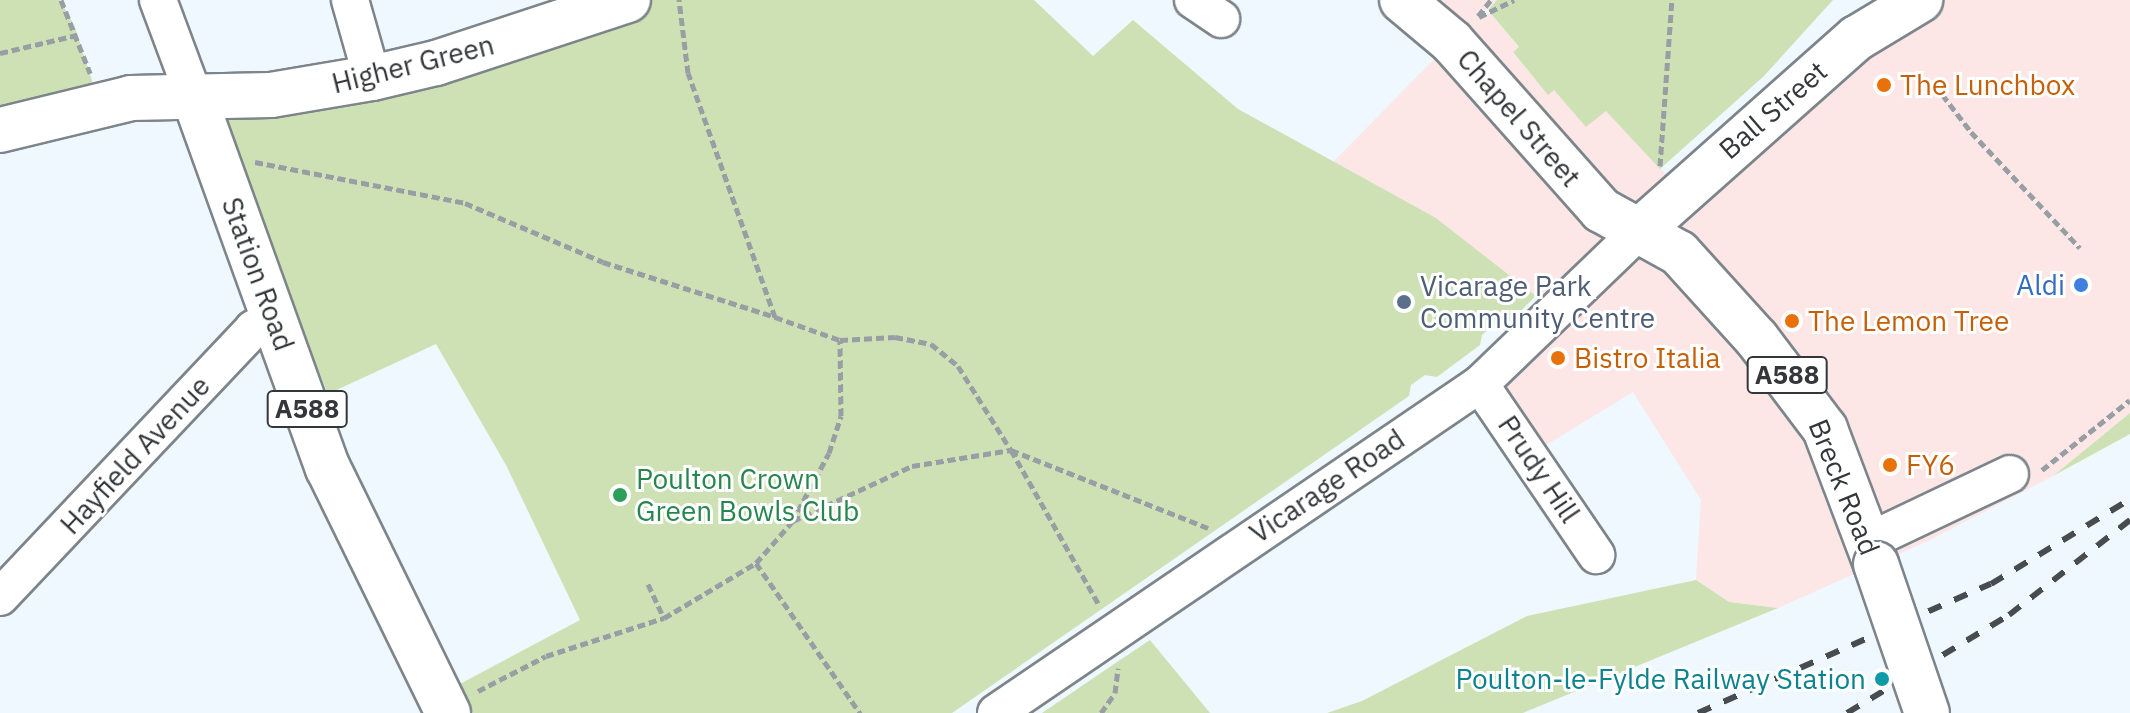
<!DOCTYPE html>
<html>
<head>
<meta charset="utf-8">
<style>
  body { margin:0 }
  #map { position:relative; width:2130px; height:713px; overflow:hidden; background:#eff8ff; font-family:"IBM Plex Sans",sans-serif }
  div>[style] { position:absolute }
  [style*='--x'] { left:calc(var(--x)*1px); top:calc(var(--y)*1px); width:calc(var(--w)*1px); rotate:calc(var(--a)*1deg) }
  .commercial>* { inset:0; background:#fce6e6 }
  .green>* { inset:0; background:#cee1b5 }
  .path>* { height:5px; margin-top:-2.5px; transform-origin:0; background:repeating-linear-gradient(90deg,#989ea3 0 8px,transparent 0 12px) }
  .roads { filter:drop-shadow(2px 0 #7d858b) drop-shadow(-2px 0 #7d858b) drop-shadow(0 2px #7d858b) drop-shadow(0 -2px #7d858b) }
  .minor>* { height:36px; margin:-18px; padding:0 18px; transform-origin:18px; border-radius:18px; background:#fff }
  .major>* { height:44px; margin:-22px; padding:0 22px; transform-origin:22px; border-radius:22px; background:#fff }
  .rail>* { height:6px; margin-top:-3px; transform-origin:0; background:repeating-linear-gradient(90deg,#484c4f 0 14px,transparent 0 28px) }
  .bridges { filter:drop-shadow(2px 0 #7d858b) drop-shadow(-2px 0 #7d858b) drop-shadow(0 2px #7d858b) drop-shadow(0 -2px #7d858b) }
  .major-bridge>* { height:44px; margin:-22px; padding:0 22px; transform-origin:22px; border-radius:22px; background:#fff }
  .dots>* { width:22px; height:22px; translate:-50% -50%; box-sizing:border-box; border:4px solid #fff; border-radius:50% }
  span { translate:-50% -50%; white-space:nowrap; text-align:center; line-height:1.15; -webkit-text-stroke:6px #fff; paint-order:stroke }
  .shield-label span { padding:2px 6px; background:#fff; border:2px solid; border-radius:6px; -webkit-text-stroke-width:0 }
  .shield-label { font-size:26px; color:#34373a; font-weight:700 }
  .street-label { font-size:28px; color:#34373a }
  .food-label { font-size:28px; color:#c56008 }
  .left { translate:0 -50%; text-align:left }
  .shop-label { font-size:28px; color:#366cbe }
  .right { translate:-100% -50%; text-align:right }
  .service-label { font-size:28px; color:#4e5e75 }
  .leisure-label { font-size:28px; color:#27864d }
  .culture-label { font-size:28px; color:#0d838f }
</style>
</head>
<body>
<div id="map">
  <div class="commercial">
    <i style="clip-path:polygon(1402px 0,1497px 0,1479px 16px,1491px 13px,1519px 48px,1513px 53px,1548px 94px,1553px 90px,1606px 111px,1682px 191px,1920px 0,2130px 0,2130px 413px,2053px 476px,1928px 541px,1778px 608px,1729px 602px,1696px 580px,1701px 500px,1633px 392px,1543px 447px,1495px 372px,1561px 308px,1541px 292px,1536px 296px,1436px 218px,1333px 162px,1451px 42px)"></i>
  </div>
  <div class="green">
    <i style="clip-path:polygon(0 0,60px 0,75px 27px,93px 84px,0 106px)"></i>
    <i style="clip-path:polygon(628px 0,1034px 0,1093px 56px,1133px 20px,1238px 109px,1436px 218px,1536px 296px,1507px 324px,1496px 323px,1482px 335px,1480px 345px,1437px 377px,1425px 375px,1411px 385px,1409px 396px,952px 713px,473px 713px,458px 685px,580px 620px,506px 465px,436px 344px,328px 394px,244px 185px,193px 94px)"></i>
    <i style="clip-path:polygon(1497px 0,1833px 0,1764px 76px,1660px 169px,1606px 111px,1586px 127px,1554px 90px,1548px 95px,1513px 52px,1519px 47px,1488px 10px)"></i>
    <i style="clip-path:polygon(2130px 413px,2130px 434px,2053px 476px)"></i>
    <i style="clip-path:polygon(1696px 580px,1729px 602px,1778px 608px,1523px 713px,1327px 713px,1362px 701px,1527px 616px)"></i>
    <i style="clip-path:polygon(1150px 640px,1210px 713px,1042px 713px,1117px 662px)"></i>
  </div>
  <div class="path">
    <i style="--x:61;--y:0;--w:79;--a:68.3"></i>
    <i style="--x:1478;--y:16;--w:21;--a:-51"></i>
    <i style="--x:1479;--y:17;--w:39;--a:-26"></i>
    <i style="--x:0;--y:53;--w:79;--a:-13.2"></i>
    <i style="--x:1935;--y:85;--w:59;--a:52.5"></i>
    <i style="--x:1971;--y:132;--w:159;--a:46.8"></i>
    <i style="--x:255;--y:162;--w:214;--a:11"></i>
    <i style="--x:465;--y:203;--w:150;--a:23.1"></i>
    <i style="--x:603;--y:262;--w:181;--a:17.7"></i>
    <i style="--x:775;--y:317;--w:259;--a:-109.6"></i>
    <i style="--x:688;--y:73;--w:74;--a:-97"></i>
    <i style="--x:1660;--y:166;--w:166;--a:-85.9"></i>
    <i style="--x:775;--y:317;--w:69;--a:19.5"></i>
    <i style="--x:840;--y:340;--w:55;--a:-3.1"></i>
    <i style="--x:895;--y:337;--w:37;--a:11"></i>
    <i style="--x:931;--y:344;--w:35;--a:39"></i>
    <i style="--x:958;--y:366;--w:99;--a:57.8"></i>
    <i style="--x:1011;--y:450;--w:212;--a:21.6"></i>
    <i style="--x:2042;--y:470;--w:112;--a:-38.5"></i>
    <i style="--x:793;--y:521;--w:131;--a:-24.8"></i>
    <i style="--x:912;--y:466;--w:100;--a:-9.2"></i>
    <i style="--x:1011;--y:450;--w:178;--a:60.4"></i>
    <i style="--x:756;--y:563;--w:183;--a:55.3"></i>
    <i style="--x:648;--y:584;--w:38;--a:65"></i>
    <i style="--x:478;--y:691;--w:76;--a:-27.2"></i>
    <i style="--x:546;--y:656;--w:124;--a:-17.9"></i>
    <i style="--x:664;--y:618;--w:107;--a:-30.9"></i>
    <i style="--x:756;--y:563;--w:55;--a:-48.7"></i>
    <i style="--x:792;--y:522;--w:78;--a:-61.8"></i>
    <i style="--x:829;--y:453;--w:39;--a:-72"></i>
    <i style="--x:841;--y:416;--w:76;--a:-90.8"></i>
    <i style="--x:1101;--y:713;--w:24;--a:-55"></i>
    <i style="--x:1115;--y:693;--w:25;--a:-83"></i>
  </div>
  <div class="roads">
    <div class="minor">
      <i style="--x:158;--y:0;--w:100;--a:69.6"></i>
      <i style="--x:350;--y:0;--w:81;--a:74.2"></i>
      <i style="--x:1193;--y:0;--w:34;--a:34"></i>
      <i style="--x:1480;--y:384;--w:207;--a:55.8"></i>
      <i style="--x:1869;--y:541;--w:156;--a:-25.4"></i>
      <i style="--x:0;--y:597;--w:369;--a:-46.6"></i>
      <i style="--x:253;--y:329;--w:24;--a:-28"></i>
      <i style="--x:996;--y:713;--w:585;--a:-34.21"></i>
      <i style="--x:1480;--y:384;--w:218;--a:-43.9"></i>
    </div>
    <div class="major">
      <i style="--x:1402;--y:0;--w:65;--a:40"></i>
      <i style="--x:1452;--y:42;--w:225;--a:48.4"></i>
      <i style="--x:1601;--y:210;--w:89;--a:28.9"></i>
      <i style="--x:1679;--y:253;--w:116;--a:47.8"></i>
      <i style="--x:1757;--y:339;--w:113;--a:52.9"></i>
      <i style="--x:1825;--y:429;--w:144;--a:69.3"></i>
      <i style="--x:193;--y:94;--w:398;--a:70.2"></i>
      <i style="--x:328;--y:468;--w:273;--a:63.9"></i>
      <i style="--x:0;--y:130;--w:135;--a:-13.7"></i>
      <i style="--x:131;--y:98;--w:140;--a:-1.2"></i>
      <i style="--x:271;--y:95;--w:102;--a:-9.6"></i>
      <i style="--x:372;--y:78;--w:66;--a:-13.2"></i>
      <i style="--x:436;--y:63;--w:202;--a:-18.2"></i>
      <i style="--x:1637;--y:233;--w:294;--a:-41.6"></i>
      <i style="--x:1857;--y:38;--w:74;--a:-31.1"></i>
    </div>
  </div>
  <div class="rail">
    <i style="--x:1698;--y:713;--w:320;--a:-23.8"></i>
    <i style="--x:1991;--y:584;--w:163;--a:-31.4"></i>
    <i style="--x:1847;--y:713;--w:189;--a:-31.2"></i>
    <i style="--x:2009;--y:615;--w:154;--a:-38.1"></i>
  </div>
  <div class="bridges">
    <div class="major-bridge">
      <i style="--x:1876;--y:564;--w:157;--a:71.1"></i>
    </div>
  </div>
  <div class="dots">
    <i style="left:1884px;top:85px;background:#e8710a"></i>
    <i style="left:2081px;top:285px;background:#3f7fe0"></i>
    <i style="left:1404px;top:302px;background:#5c6f8a"></i>
    <i style="left:1792px;top:321px;background:#e8710a"></i>
    <i style="left:1558px;top:358px;background:#e8710a"></i>
    <i style="left:1890px;top:465px;background:#e8710a"></i>
    <i style="left:620px;top:495px;background:#2e9e5b"></i>
    <i style="left:1882px;top:679px;background:#0f9aa8"></i>
  </div>
  <div class="shield-label">
    <span style="left:1787px;top:375px">A588</span>
    <span style="left:307px;top:409px">A588</span>
  </div>
  <div class="street-label">
    <span style="left:413px;top:64px;rotate:-14deg">Higher Green</span>
    <span style="left:1773px;top:110px;rotate:-41deg">Ball Street</span>
    <span style="left:1519px;top:118px;rotate:49deg">Chapel Street</span>
    <span style="left:258px;top:274px;rotate:70deg">Station Road</span>
    <span style="left:135px;top:455px;rotate:-47deg">Hayfield Avenue</span>
    <span style="left:1539px;top:469px;rotate:56deg">Prudy Hill</span>
    <span style="left:1327px;top:486px;rotate:-34deg">Vicarage Road</span>
    <span style="left:1844px;top:487px;rotate:68deg">Breck Road</span>
  </div>
  <div class="food-label">
    <span class="left" style="left:1900px;top:85px">The Lunchbox</span>
    <span class="left" style="left:1808px;top:321px">The Lemon Tree</span>
    <span class="left" style="left:1574px;top:358px">Bistro Italia</span>
    <span class="left" style="left:1906px;top:465px">FY6</span>
  </div>
  <div class="shop-label">
    <span class="right" style="left:2065px;top:285px">Aldi</span>
  </div>
  <div class="service-label">
    <span class="left" style="left:1420px;top:302px">Vicarage Park<br>Community Centre</span>
  </div>
  <div class="leisure-label">
    <span class="left" style="left:636px;top:495px">Poulton Crown<br>Green Bowls Club</span>
  </div>
  <div class="culture-label">
    <span class="right" style="left:1866px;top:679px">Poulton-le-Fylde Railway Station</span>
  </div>
</div>
</body>
</html>
